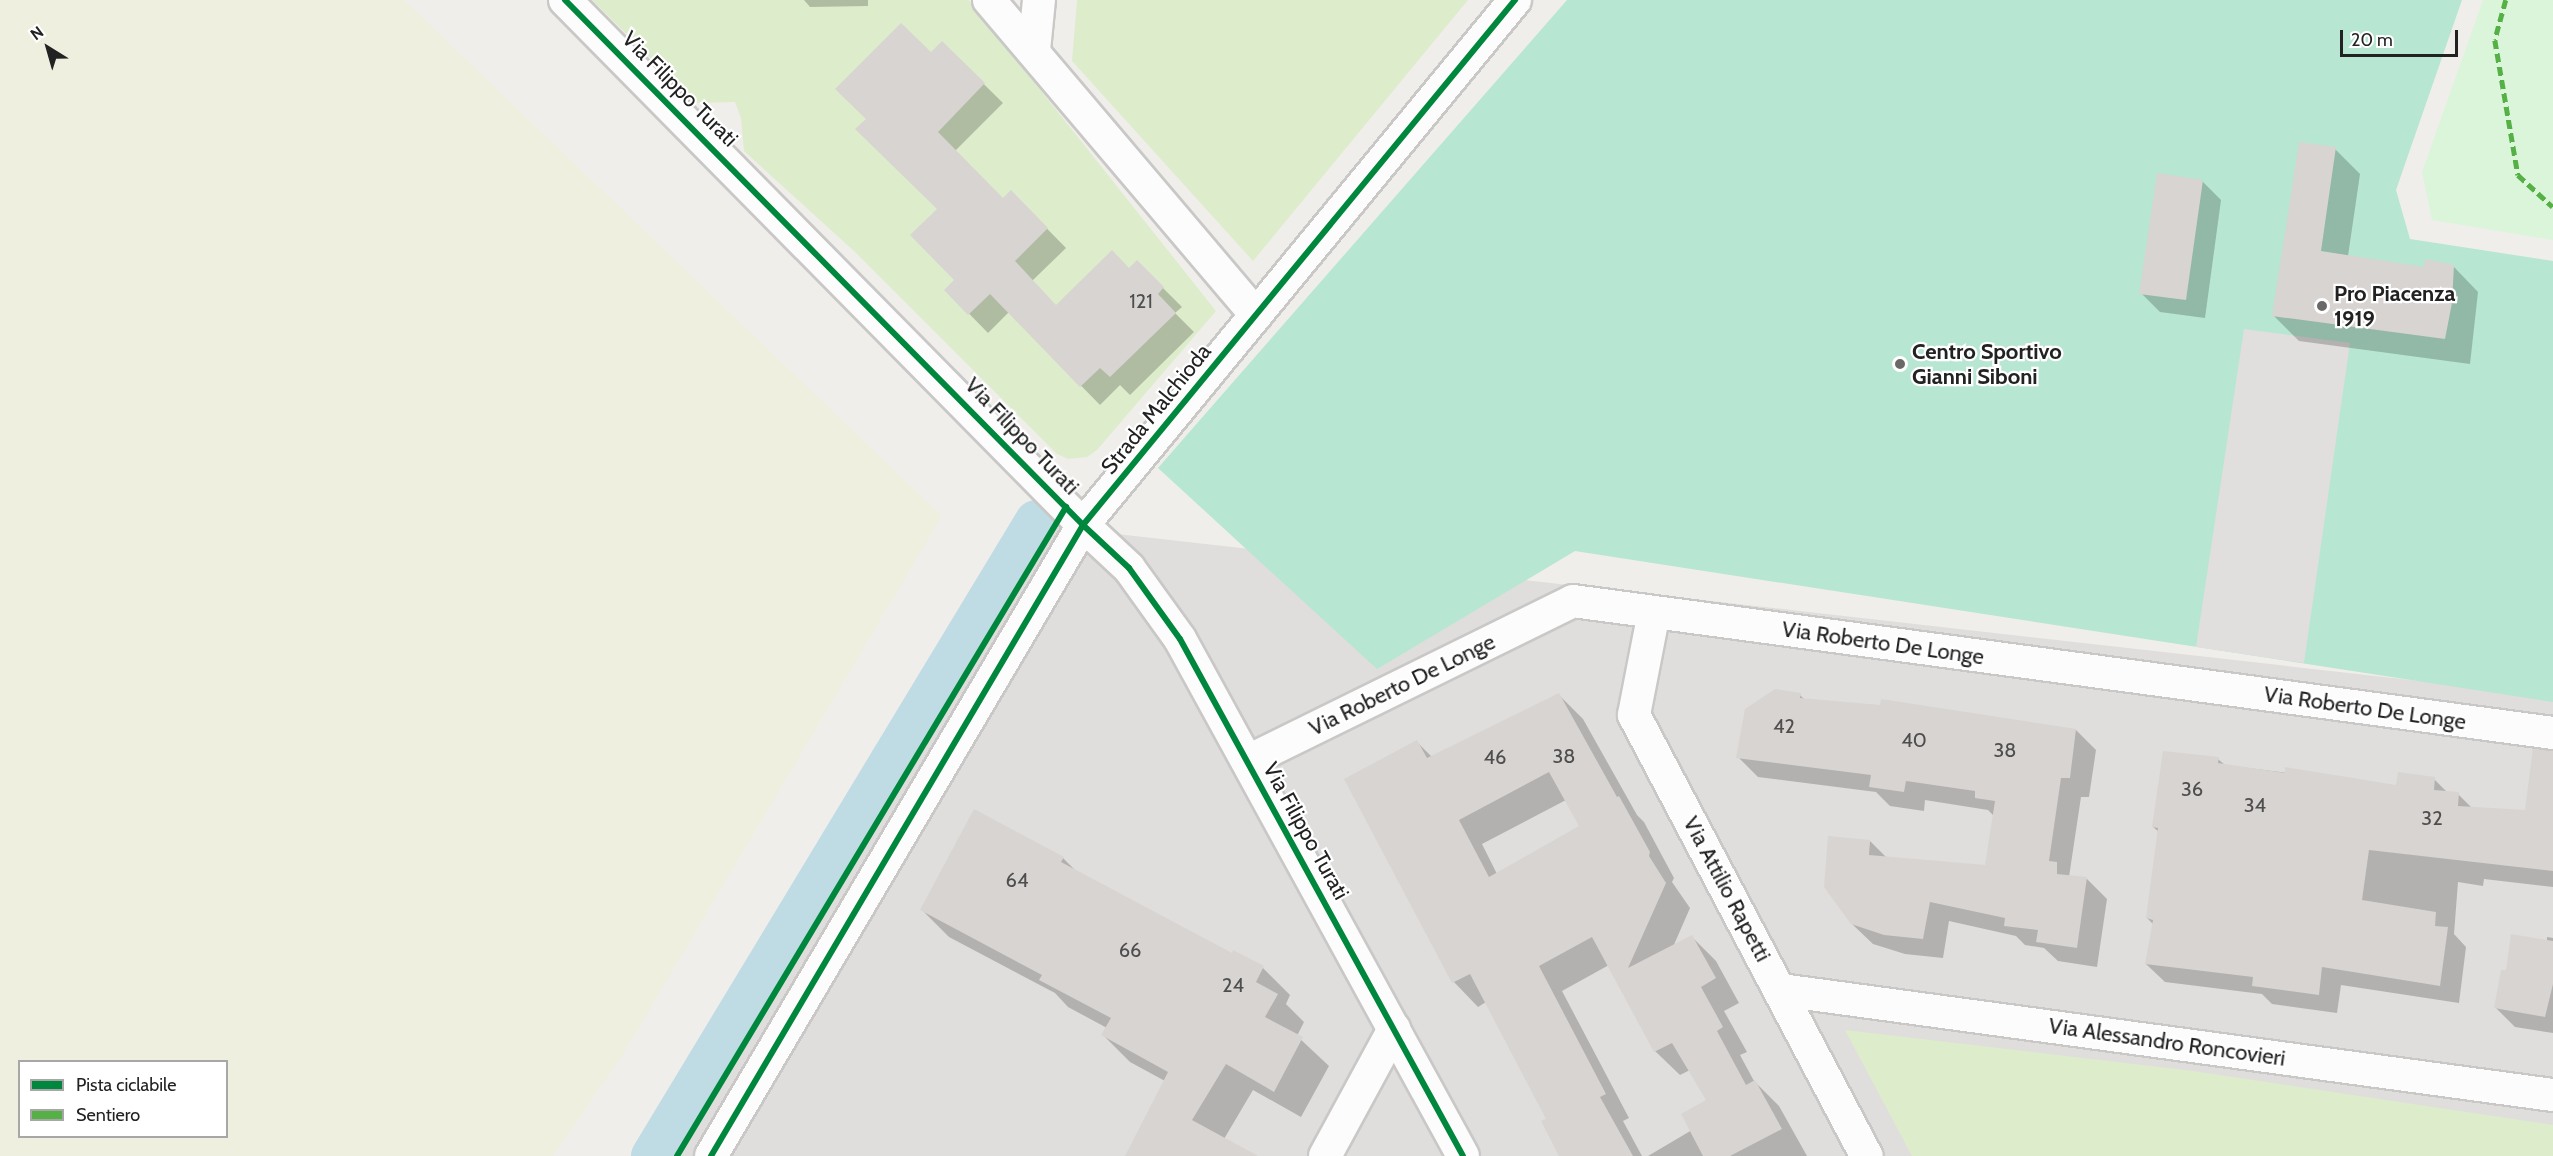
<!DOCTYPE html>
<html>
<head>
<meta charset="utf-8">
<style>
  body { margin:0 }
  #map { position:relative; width:2553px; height:1156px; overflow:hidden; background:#f0eeeb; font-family:Cabin,sans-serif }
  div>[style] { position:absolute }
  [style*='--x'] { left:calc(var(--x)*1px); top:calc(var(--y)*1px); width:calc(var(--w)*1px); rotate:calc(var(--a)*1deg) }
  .residential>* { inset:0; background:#dfdedc }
  .farmland>* { inset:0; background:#efefdf }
  .grass>* { inset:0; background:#ddeccb }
  .park>* { inset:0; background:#daf5da }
  .pitch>* { inset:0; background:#b7e6d2 }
  .parking>* { inset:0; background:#e0dfde }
  .shadow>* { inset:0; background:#0003 }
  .canal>* { height:42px; margin:-21px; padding:0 21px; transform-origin:21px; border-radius:21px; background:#bfdbe3 }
  .building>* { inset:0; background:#d7d4d2 }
  .roads { filter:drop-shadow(2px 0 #c9c8c7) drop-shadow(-2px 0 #c9c8c7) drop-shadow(0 2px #c9c8c7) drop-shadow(0 -2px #c9c8c7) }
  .minor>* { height:32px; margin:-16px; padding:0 16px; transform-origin:16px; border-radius:16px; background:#fdfcfc }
  .quiet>* { height:4.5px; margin-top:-2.25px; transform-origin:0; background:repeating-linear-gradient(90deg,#55b145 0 9px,transparent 0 13.5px) }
  .cycleway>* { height:6px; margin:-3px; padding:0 3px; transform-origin:3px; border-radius:3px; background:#00873e }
  .dots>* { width:16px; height:16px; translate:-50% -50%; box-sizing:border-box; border:3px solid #fff; border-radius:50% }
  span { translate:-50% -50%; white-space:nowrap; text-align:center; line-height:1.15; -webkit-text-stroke:4.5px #fff; paint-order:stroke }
  .number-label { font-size:20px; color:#4f4e4e }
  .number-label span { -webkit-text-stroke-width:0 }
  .street-label { font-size:22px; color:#222 }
  .poi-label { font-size:22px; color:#222; font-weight:700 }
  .left { translate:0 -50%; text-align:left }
  .legend { position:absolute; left:18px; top:1060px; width:210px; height:78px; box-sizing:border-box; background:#fff; border:2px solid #a7a7a7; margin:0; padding:8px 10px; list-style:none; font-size:18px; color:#222 }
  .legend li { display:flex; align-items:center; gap:12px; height:30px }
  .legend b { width:30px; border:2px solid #a7a7a7 }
  .north { position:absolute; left:18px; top:18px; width:60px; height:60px; -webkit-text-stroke:4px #fff; paint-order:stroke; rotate:323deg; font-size:16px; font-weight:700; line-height:24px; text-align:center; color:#222 }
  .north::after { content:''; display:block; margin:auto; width:21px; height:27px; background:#222; clip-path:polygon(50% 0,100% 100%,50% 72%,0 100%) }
  .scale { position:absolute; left:2340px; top:30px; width:118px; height:27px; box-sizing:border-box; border:3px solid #222; border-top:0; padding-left:8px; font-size:18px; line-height:21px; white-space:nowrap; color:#222; -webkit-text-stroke:4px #fff; paint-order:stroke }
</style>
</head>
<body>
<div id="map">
  <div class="residential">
    <i style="clip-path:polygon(1028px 524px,2553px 696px,2553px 1156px,654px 1156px)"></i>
  </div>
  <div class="farmland">
    <i style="clip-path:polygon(evenodd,0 0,404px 0,942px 516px,622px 1056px,553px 1156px,0 1156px,0 0,20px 1062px,226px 1062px,226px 1136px,20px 1136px,20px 1062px)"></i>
  </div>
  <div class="grass">
    <i style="clip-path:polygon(592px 0,969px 0,1216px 311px,1097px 450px,1087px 457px,1068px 459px,1057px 454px,855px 252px,744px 151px,741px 118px,735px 102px,696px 103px)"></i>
    <i style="clip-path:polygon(1077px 0,1468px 0,1253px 261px,1072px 61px)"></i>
    <i style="clip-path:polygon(1845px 1030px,2193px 1071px,2553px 1125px,2553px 1156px,1912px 1156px)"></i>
  </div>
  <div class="park">
    <i style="clip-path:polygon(2483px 0,2553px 0,2553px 240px,2432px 220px,2422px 172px)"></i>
  </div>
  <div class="pitch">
    <i style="clip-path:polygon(1567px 0,2462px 0,2396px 190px,2410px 239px,2553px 261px,2553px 702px,1575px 551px,1377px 669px,1158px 468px)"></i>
  </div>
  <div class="parking">
    <i style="clip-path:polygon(2244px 329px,2350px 343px,2304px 663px,2196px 647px)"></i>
  </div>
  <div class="shadow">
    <i style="clip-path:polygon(804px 0,868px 0,868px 6px,810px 7px)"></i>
    <i style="clip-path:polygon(942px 43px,1003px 103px,955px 151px,1003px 200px,1011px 192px,1066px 248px,1032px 281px,1056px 306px,1129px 270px,1137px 262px,1182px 307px,1175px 313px,1194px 332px,1130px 395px,1120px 385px,1100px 405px,1009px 312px,988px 333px,946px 290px,956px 280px,939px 210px,931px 54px)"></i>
    <i style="clip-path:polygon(2335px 149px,2360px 174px,2348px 256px,2425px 268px,2453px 266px,2478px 292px,2470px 364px,2299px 341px,2274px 316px)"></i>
    <i style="clip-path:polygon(2202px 181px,2221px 200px,2205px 318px,2160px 312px,2141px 293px)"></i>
    <i style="clip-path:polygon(evenodd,1559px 695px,1583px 719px,1637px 815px,1644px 822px,1674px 878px,1672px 882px,1690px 908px,1673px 947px,1692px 937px,1716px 961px,1739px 1003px,1724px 1011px,1747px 1052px,1740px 1055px,1754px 1081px,1779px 1106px,1807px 1156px,1648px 1156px,1692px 1130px,1708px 1100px,1690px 1070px,1680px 1075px,1655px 1051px,1609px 965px,1562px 991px,1629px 1118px,1623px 1121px,1642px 1156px,1560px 1156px,1548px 1120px,1486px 1002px,1478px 1007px,1454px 982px,1346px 779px,1417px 742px,1432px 757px,1559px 695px,1566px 800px,1581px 827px,1497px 874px,1482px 844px,1566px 800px)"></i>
    <i style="clip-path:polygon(1800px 695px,1805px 700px,2076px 730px,2096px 750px,2089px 797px,2081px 797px,2069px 877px,2087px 879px,2107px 899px,2097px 967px,2058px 961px,2044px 948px,2025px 945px,2016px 936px,1949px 921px,1943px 958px,1905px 954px,1873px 944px,1852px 924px,1870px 841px,1887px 858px,1987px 866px,1994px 816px,1988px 810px,1925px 800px,1924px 811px,1890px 806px,1876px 792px,1758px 777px,1738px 757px)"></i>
    <i style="clip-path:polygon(2218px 759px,2225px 765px,2398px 787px,2434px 779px,2448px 793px,2458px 794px,2473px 809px,2526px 812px,2553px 805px,2553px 887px,2484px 879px,2483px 886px,2458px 882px,2454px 934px,2466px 947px,2459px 1003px,2341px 985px,2337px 1013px,2272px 1004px,2262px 994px,2165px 982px,2146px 964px,2153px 924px,2147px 918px,2159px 832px,2153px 827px)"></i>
    <i style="clip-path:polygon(1063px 858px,1076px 871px,1232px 955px,1263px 968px,1290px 995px,1286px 1004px,1304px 1022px,1297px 1036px,1329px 1066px,1301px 1117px,1253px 1090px,1224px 1139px,1245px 1156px,1126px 1156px,1165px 1081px,1130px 1062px,1103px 1035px,1107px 1028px,1068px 1007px,1055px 993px,949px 937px,922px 910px)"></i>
    <i style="clip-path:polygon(2547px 937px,2553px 938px,2553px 1033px,2515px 1027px,2496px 1008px,2508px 972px,2547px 941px)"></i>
  </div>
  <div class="canal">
    <i style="--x:652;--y:1156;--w:742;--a:-58.84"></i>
  </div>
  <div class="building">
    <i style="clip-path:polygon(901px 23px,931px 52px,942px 41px,985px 83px,938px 132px,1003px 198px,1011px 190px,1048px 228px,1015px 261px,1056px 305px,1112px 250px,1129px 268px,1137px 260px,1164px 287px,1158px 294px,1176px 313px,1110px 377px,1100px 368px,1080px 387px,990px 294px,968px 315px,944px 290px,954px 280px,910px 235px,937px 209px,855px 129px,866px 119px,835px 89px)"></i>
    <i style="clip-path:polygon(2299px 142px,2336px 147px,2321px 251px,2424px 267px,2425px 259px,2454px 265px,2452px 303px,2445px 339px,2272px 316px)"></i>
    <i style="clip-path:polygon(2157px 173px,2203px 180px,2186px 300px,2139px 294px)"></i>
    <i style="clip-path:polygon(1775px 689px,1801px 693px,1800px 698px,1880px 705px,1881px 699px,2076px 729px,2070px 778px,2061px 778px,2049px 861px,2057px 862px,2057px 874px,2087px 877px,2077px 948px,2036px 942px,2038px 930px,2004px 926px,2005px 918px,1930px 902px,1923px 939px,1884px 935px,1851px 924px,1824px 887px,1828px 836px,1870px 840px,1869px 855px,1985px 865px,1995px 801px,1975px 798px,1975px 791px,1906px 781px,1904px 792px,1869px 787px,1871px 775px,1736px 758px,1745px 709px)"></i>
    <i style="clip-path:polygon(evenodd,1559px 693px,1617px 797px,1619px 796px,1650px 852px,1649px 856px,1666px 883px,1628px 968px,1692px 935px,1716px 978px,1701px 987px,1723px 1027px,1717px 1031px,1746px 1085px,1755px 1080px,1782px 1129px,1730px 1156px,1703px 1156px,1681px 1114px,1706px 1100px,1672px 1043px,1654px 1052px,1592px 937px,1539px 966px,1606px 1094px,1600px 1097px,1633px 1156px,1559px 1156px,1541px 1121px,1546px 1119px,1470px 974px,1452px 983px,1344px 779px,1417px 740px,1427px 758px,1559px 693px,1549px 772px,1579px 826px,1489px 877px,1459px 820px,1549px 772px)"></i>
    <i style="clip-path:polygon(2533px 748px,2553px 751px,2553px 871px,2369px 850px,2362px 900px,2436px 912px,2435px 926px,2448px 927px,2440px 986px,2322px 967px,2319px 995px,2252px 986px,2253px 977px,2145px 964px,2153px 920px,2146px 918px,2158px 828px,2152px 827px,2163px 751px,2219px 757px,2218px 763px,2285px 773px,2285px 767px,2396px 785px,2398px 772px,2435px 777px,2434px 790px,2459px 792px,2458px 806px,2525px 810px)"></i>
    <i style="clip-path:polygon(974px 809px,1064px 857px,1061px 862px,1232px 953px,1233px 950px,1264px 966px,1256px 982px,1278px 994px,1265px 1017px,1303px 1037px,1274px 1092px,1226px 1064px,1192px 1120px,1258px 1156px,1125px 1156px,1168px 1072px,1101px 1035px,1111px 1018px,1039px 980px,1042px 975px,920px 910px)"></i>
    <i style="clip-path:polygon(2511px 934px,2553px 941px,2553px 984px,2545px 1017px,2494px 1008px,2501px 970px,2506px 970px)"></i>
  </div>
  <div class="roads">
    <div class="minor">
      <i style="--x:565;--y:0;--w:738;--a:45.38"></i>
      <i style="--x:1083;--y:525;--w:63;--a:43.1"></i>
      <i style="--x:1129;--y:568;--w:87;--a:54.3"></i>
      <i style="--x:1180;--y:639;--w:589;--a:61.3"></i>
      <i style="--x:989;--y:0;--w:413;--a:49.7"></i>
      <i style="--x:1034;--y:50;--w:50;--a:-84.3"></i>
      <i style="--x:1654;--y:612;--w:105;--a:101"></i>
      <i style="--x:1634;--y:715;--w:499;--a:62.2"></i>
      <i style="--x:1248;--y:761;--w:362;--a:-26.2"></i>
      <i style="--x:1573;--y:601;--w:989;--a:7.67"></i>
      <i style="--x:1781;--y:990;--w:779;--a:7.75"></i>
      <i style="--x:711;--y:1156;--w:732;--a:-59.48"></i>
      <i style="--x:1083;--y:525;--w:680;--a:-50.55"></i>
      <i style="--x:1325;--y:1156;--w:145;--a:-61.5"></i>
    </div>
  </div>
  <div class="quiet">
    <i style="--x:2506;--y:0;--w:41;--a:105.4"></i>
    <i style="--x:2495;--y:40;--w:137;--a:80.3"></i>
    <i style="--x:2518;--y:175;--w:47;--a:42.4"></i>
  </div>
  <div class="cycleway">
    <i style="--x:565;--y:0;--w:738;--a:45.38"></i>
    <i style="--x:1083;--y:525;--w:63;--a:43.1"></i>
    <i style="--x:1129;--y:568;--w:87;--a:54.3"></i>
    <i style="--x:1180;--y:639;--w:589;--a:61.3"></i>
    <i style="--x:677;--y:1156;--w:757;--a:-59.06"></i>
    <i style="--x:711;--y:1156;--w:732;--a:-59.48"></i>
    <i style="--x:1083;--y:525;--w:680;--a:-50.55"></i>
  </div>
  <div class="dots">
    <i style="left:2322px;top:306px;background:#6a6968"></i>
    <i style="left:1900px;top:364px;background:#6a6968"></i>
  </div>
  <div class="number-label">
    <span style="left:1141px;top:301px">121</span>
    <span style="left:1784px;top:726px">42</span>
    <span style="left:1914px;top:740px">40</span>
    <span style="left:2005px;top:750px">38</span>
    <span style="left:1564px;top:756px">38</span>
    <span style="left:1495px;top:757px">46</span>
    <span style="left:2192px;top:789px">36</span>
    <span style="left:2255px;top:805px">34</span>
    <span style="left:2432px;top:818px">32</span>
    <span style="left:1017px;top:880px">64</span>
    <span style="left:1130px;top:950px">66</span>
    <span style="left:1233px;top:985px">24</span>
  </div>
  <div class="street-label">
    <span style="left:680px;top:89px;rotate:45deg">Via Filippo Turati</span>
    <span style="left:1156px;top:409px;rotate:-51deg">Strada Malchioda</span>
    <span style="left:1022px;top:436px;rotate:46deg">Via Filippo Turati</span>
    <span style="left:1883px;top:643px;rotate:8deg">Via Roberto De Longe</span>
    <span style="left:1402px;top:685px;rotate:-26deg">Via Roberto De Longe</span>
    <span style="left:2365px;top:708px;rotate:8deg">Via Roberto De Longe</span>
    <span style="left:1306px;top:831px;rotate:61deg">Via Filippo Turati</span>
    <span style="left:1727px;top:889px;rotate:62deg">Via Attilio Rapetti</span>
    <span style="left:2167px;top:1042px;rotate:8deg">Via Alessandro Roncovieri</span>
  </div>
  <div class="poi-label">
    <span class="left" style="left:2334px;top:306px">Pro Piacenza<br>1919</span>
    <span class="left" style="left:1912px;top:364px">Centro Sportivo<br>Gianni Siboni</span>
  </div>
  <ul class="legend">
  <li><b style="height:8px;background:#00873e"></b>Pista ciclabile</li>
  <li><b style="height:8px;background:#55b145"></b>Sentiero</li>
  </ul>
  <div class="north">N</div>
  <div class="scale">20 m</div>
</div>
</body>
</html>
